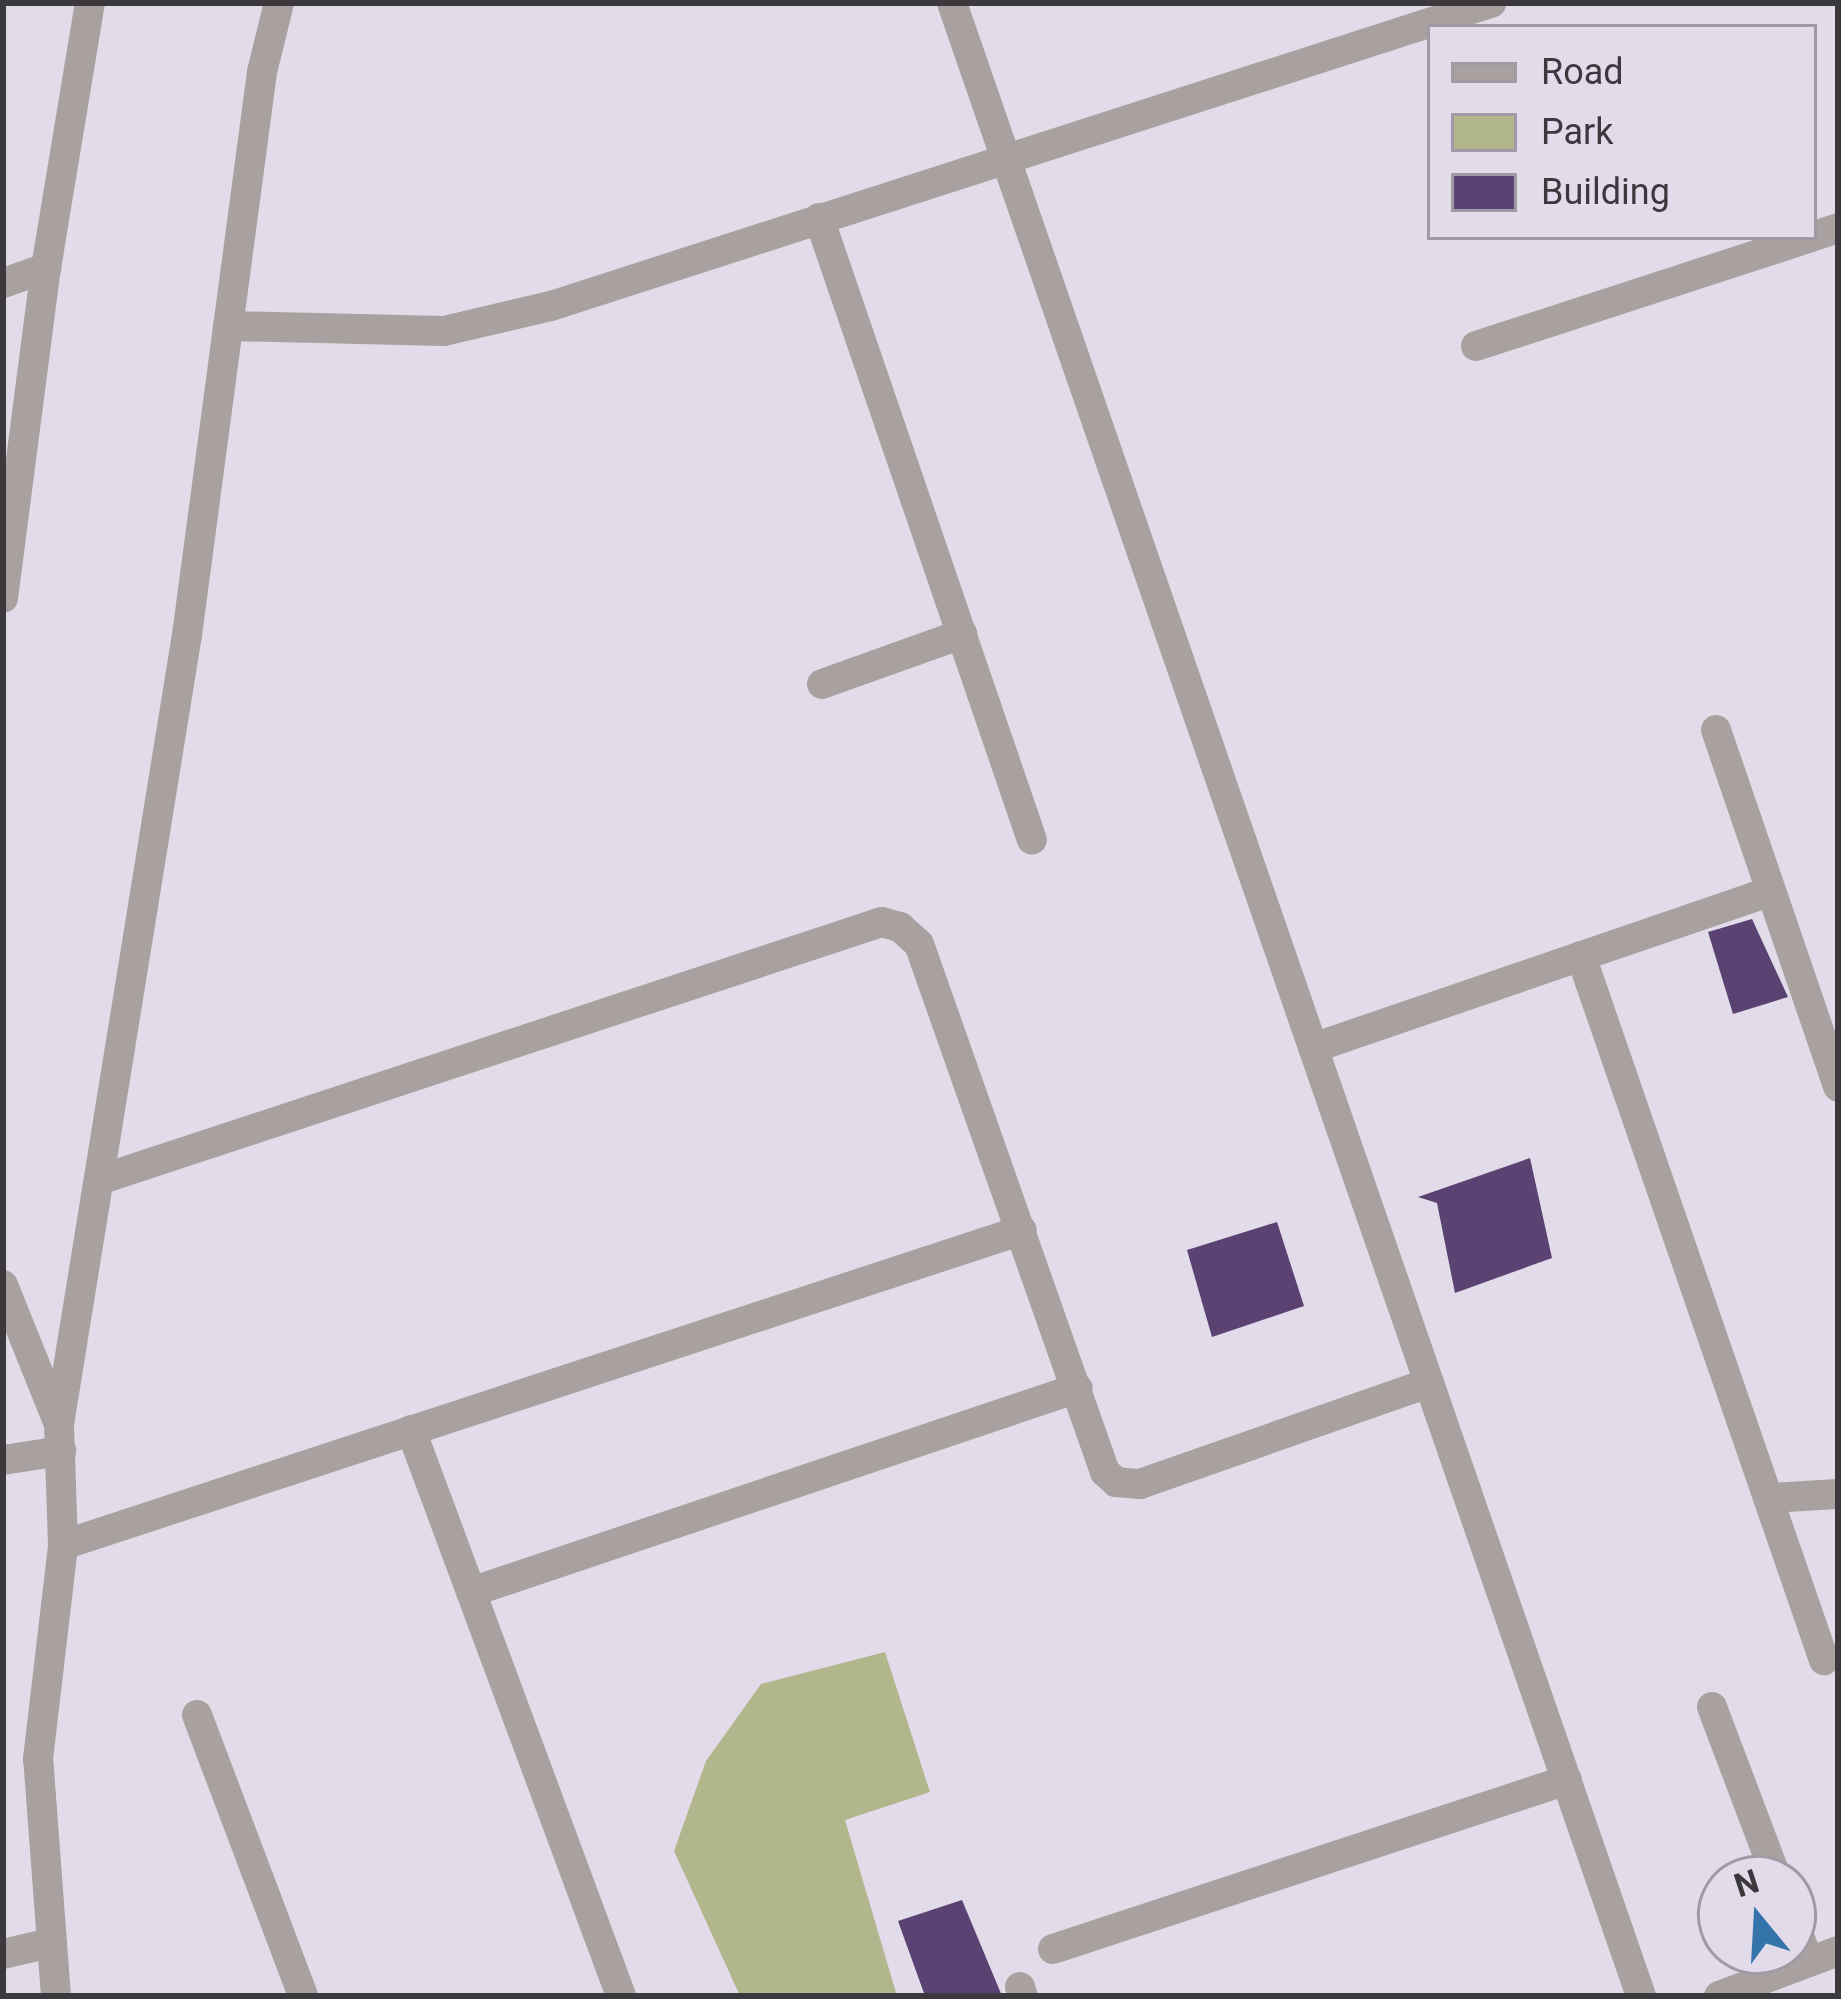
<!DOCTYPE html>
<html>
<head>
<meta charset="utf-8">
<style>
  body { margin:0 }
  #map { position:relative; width:1841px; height:1999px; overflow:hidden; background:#e2dcea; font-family:Roboto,sans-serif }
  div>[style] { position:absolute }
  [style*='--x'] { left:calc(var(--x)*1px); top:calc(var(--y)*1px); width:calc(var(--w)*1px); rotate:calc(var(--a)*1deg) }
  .green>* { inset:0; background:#b2b68d }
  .building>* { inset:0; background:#5a4272 }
  .minor>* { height:30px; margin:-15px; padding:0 15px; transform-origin:15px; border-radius:15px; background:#a9a19f }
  span { translate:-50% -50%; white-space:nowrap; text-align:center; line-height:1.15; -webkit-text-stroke:12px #e2dcea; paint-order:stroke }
  .frame { position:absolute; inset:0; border:6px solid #3b383e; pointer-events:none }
  .legend { position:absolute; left:1427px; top:24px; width:390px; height:216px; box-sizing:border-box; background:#e2dcea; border:3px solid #9f9aa5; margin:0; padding:15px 21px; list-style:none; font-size:36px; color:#3b383e }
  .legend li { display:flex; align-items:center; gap:24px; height:60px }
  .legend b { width:60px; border:3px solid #9f9aa5 }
  .north { position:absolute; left:1697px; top:1855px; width:120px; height:120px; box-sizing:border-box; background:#e2dcea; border:3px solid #9f9aa5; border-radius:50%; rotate:342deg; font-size:33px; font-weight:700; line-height:48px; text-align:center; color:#3b383e }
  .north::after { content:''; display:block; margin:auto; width:42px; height:54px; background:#3474ab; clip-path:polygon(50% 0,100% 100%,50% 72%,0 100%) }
</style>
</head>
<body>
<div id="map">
  <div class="green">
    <i style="clip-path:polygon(885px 1652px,930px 1792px,845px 1820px,897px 1996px,740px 1996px,674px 1851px,706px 1761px,761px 1684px)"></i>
  </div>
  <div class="building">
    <i style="clip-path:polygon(1752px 919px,1788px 997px,1733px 1014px,1708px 932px)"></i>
    <i style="clip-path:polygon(1530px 1158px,1552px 1258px,1455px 1293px,1437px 1203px,1418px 1197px)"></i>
    <i style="clip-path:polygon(1277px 1222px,1304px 1306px,1212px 1337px,1187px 1250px)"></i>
    <i style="clip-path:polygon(962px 1900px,1002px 1996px,925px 1996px,898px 1921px)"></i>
  </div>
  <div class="minor">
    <i style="--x:952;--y:3;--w:2109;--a:70.93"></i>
    <i style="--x:819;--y:218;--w:657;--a:71.1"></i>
    <i style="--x:1814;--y:236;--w:25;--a:-18"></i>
    <i style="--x:3;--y:283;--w:46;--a:-19.2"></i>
    <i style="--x:228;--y:326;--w:216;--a:1.3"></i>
    <i style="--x:444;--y:331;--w:110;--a:-13.2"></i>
    <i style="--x:551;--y:306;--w:988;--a:-17.87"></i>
    <i style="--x:1476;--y:346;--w:352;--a:-18"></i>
    <i style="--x:3;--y:598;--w:333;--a:-82.6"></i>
    <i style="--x:46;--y:268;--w:269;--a:-80.6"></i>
    <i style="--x:822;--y:684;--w:149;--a:-19.7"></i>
    <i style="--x:1716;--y:730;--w:377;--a:71.1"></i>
    <i style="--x:1581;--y:956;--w:745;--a:70.96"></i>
    <i style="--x:1313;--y:1048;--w:484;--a:-18.9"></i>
    <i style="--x:99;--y:1180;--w:824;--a:-18.24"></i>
    <i style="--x:882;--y:922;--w:19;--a:16"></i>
    <i style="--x:900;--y:927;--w:25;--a:42"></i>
    <i style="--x:919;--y:944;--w:560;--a:70.59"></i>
    <i style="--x:1105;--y:1472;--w:15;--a:42"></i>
    <i style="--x:1116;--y:1482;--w:24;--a:5"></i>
    <i style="--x:1140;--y:1484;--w:306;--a:-19.3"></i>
    <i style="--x:3;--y:1285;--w:150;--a:68.1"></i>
    <i style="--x:411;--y:1430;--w:604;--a:69.64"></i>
    <i style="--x:3;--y:1460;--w:59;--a:-8.8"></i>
    <i style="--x:1768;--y:1498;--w:70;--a:-3.3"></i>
    <i style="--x:63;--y:1545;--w:1009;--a:-18.18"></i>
    <i style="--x:471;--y:1592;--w:640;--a:-18.58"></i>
    <i style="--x:1712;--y:1707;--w:184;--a:69.3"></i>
    <i style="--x:197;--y:1715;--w:300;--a:69.3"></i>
    <i style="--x:1793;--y:1920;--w:45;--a:69.1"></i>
    <i style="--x:1053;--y:1949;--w:541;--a:-18.2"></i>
    <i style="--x:3;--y:1954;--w:48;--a:-13.2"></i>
    <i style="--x:1020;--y:1987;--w:9;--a:72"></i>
    <i style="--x:56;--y:1996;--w:238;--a:-94.3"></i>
    <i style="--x:38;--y:1759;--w:215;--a:-83.3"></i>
    <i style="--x:63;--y:1545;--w:121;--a:-91.9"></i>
    <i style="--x:59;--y:1424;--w:799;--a:-80.79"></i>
    <i style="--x:187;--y:635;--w:568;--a:-82.41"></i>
    <i style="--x:262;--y:72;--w:71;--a:-76.2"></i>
    <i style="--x:1719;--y:1996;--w:127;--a:-20.7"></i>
  </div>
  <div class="frame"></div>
  <ul class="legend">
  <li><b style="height:15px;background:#a9a19f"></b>Road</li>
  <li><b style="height:33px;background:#b2b68d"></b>Park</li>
  <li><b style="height:33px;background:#5a4272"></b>Building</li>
  </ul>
  <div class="north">N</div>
</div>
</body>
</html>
